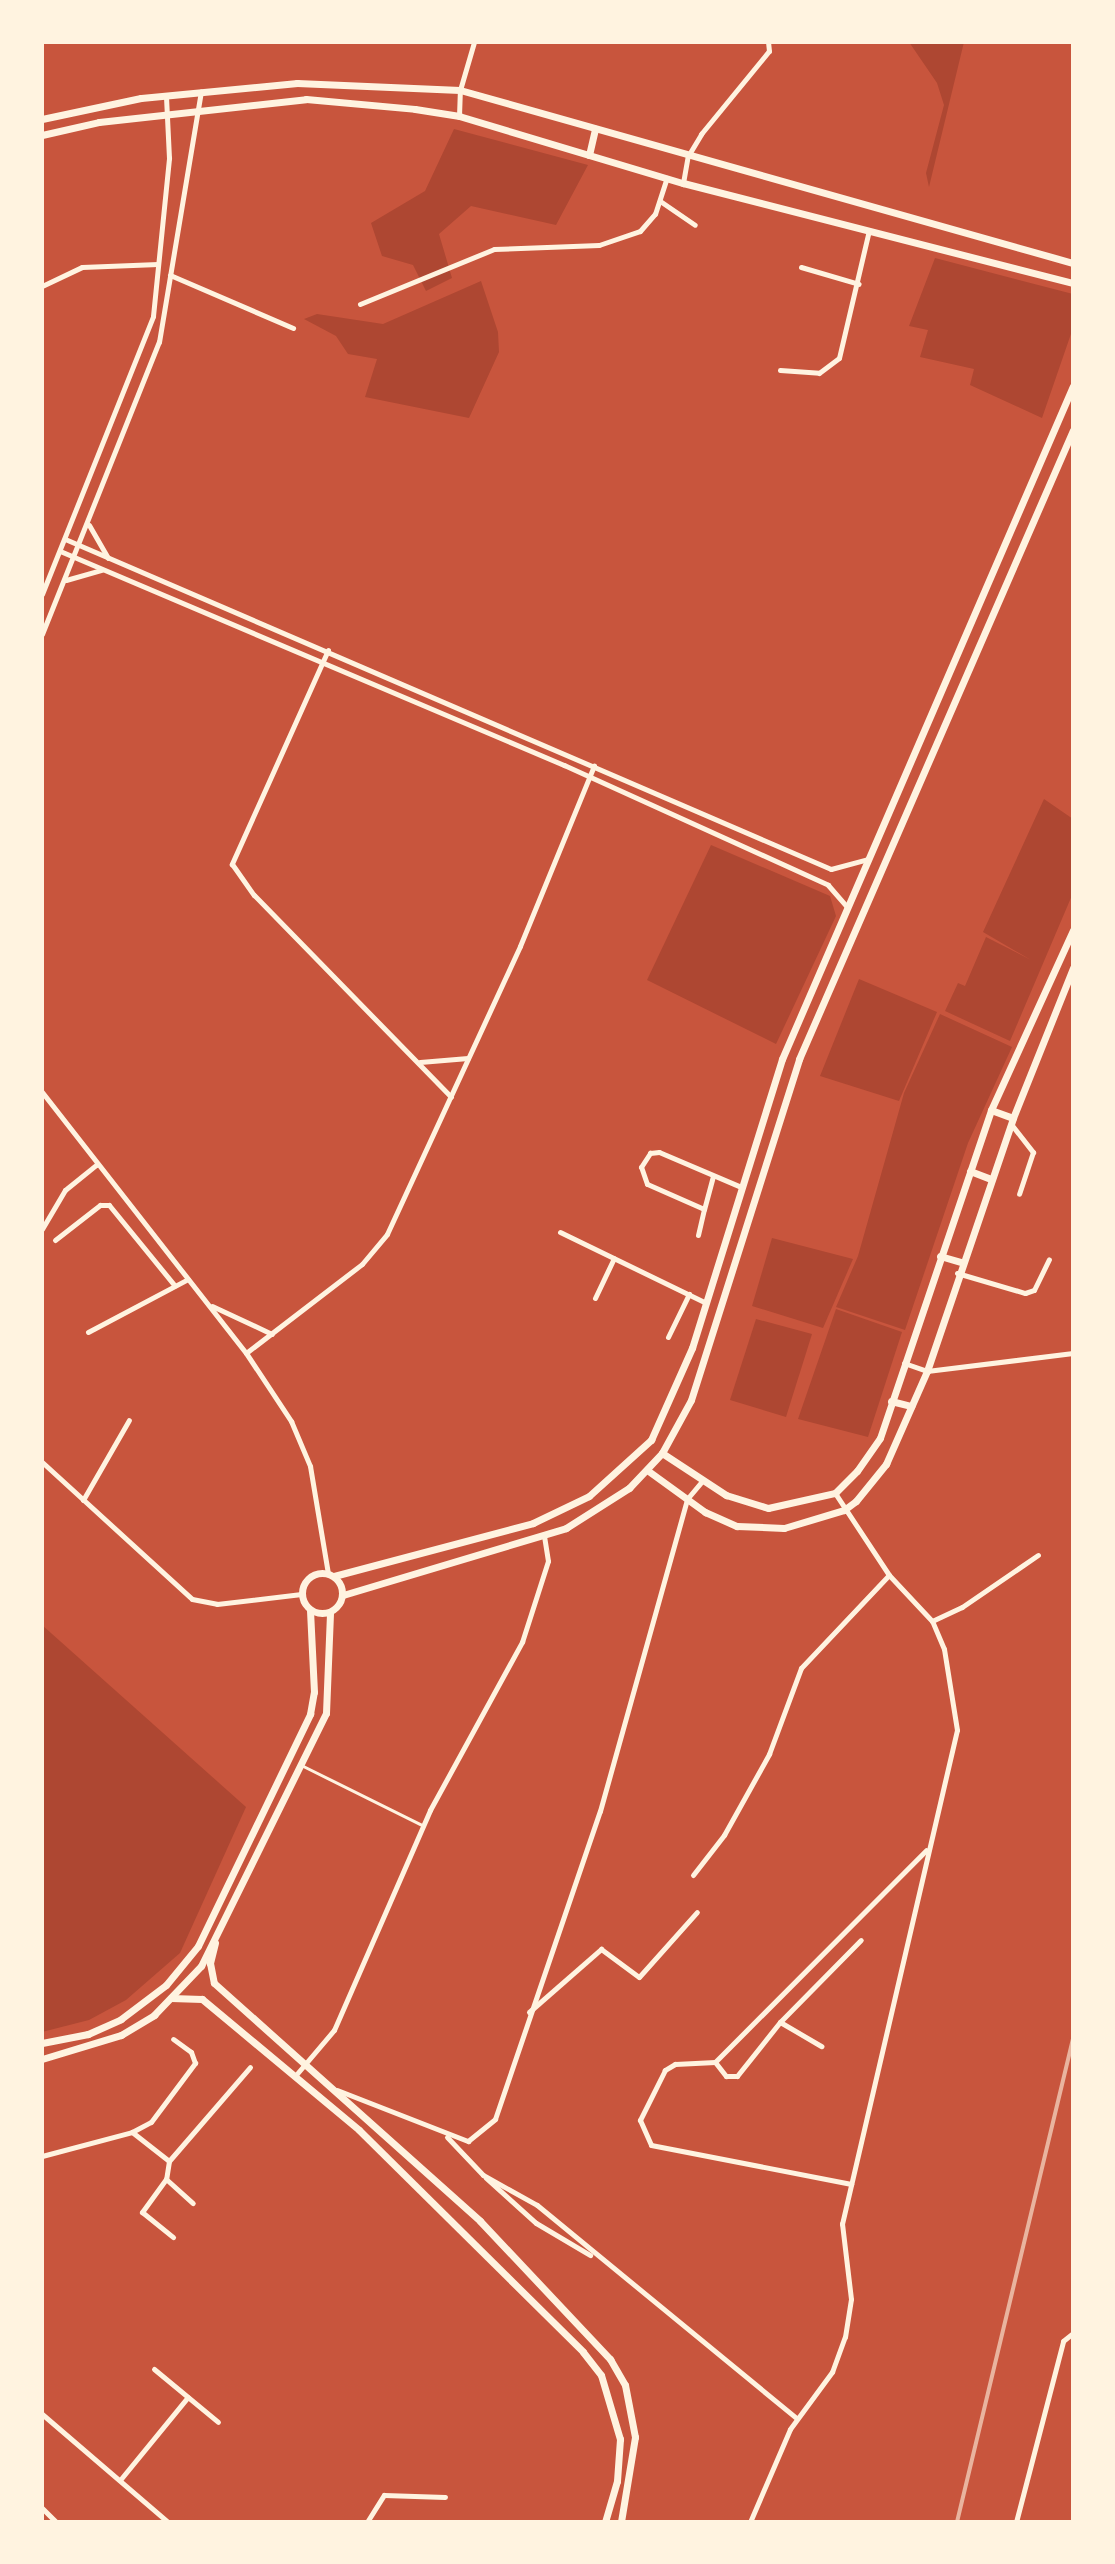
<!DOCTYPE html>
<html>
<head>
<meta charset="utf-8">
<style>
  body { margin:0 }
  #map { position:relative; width:1115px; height:2564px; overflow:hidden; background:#c8553d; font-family:Lora,serif }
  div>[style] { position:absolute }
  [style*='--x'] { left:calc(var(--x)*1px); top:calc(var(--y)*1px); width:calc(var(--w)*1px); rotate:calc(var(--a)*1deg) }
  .green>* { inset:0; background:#ae4732 }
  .service>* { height:3px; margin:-1.5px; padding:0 1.5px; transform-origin:1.5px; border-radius:1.5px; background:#fff3e0 }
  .minor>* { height:5px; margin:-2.5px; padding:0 2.5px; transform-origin:2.5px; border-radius:2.5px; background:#fff3e0 }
  .tertiary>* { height:7px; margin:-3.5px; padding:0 3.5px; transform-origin:3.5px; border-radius:3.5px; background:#fff3e0 }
  .tertiary>.ring { margin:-3.5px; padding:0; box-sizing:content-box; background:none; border:7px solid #fff3e0; border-radius:50% }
  .rail>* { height:4px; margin:-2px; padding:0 2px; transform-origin:2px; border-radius:2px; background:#e9b49f }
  span { translate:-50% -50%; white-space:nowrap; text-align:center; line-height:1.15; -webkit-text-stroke:8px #fff3e0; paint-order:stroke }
  .frame { position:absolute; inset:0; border:44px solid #fff3e0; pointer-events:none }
</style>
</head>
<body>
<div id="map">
  <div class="green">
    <i style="clip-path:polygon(909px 42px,964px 42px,929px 187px,926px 173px,944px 105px,937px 83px)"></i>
    <i style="clip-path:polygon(454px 129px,588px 165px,556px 225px,471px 206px,439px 234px,452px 278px,426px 291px,413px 265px,382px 256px,371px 223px,425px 191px)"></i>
    <i style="clip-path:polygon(935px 258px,1073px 294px,1073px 328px,1042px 418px,970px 385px,974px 369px,920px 357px,928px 330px,909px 326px)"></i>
    <i style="clip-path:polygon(481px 281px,498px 332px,499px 352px,469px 418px,365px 397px,377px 359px,348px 354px,336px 336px,304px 319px,317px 314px,383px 324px)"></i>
    <i style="clip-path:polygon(1044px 799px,1073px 819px,1073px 893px,1010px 1041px,945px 1011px,958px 983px,965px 986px,986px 937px,1031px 960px,983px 932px)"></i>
    <i style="clip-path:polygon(711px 845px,830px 896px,836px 916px,776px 1044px,647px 980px)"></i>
    <i style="clip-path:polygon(859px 979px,937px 1012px,899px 1101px,820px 1076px)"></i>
    <i style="clip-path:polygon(940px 1014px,1012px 1047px,968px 1143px,905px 1330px,836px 1307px,858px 1256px,904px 1093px)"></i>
    <i style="clip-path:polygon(772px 1238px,853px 1259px,823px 1328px,752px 1306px)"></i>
    <i style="clip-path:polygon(836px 1309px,902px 1332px,868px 1437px,798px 1419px)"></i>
    <i style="clip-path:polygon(756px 1319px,812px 1334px,786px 1417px,730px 1400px)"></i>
    <i style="clip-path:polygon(42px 1625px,246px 1807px,180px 1953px,126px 2000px,89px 2020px,42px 2032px)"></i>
  </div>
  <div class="service">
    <i style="--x:303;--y:1766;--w:133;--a:26.4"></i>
  </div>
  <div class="minor">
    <i style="--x:459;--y:116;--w:26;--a:-88"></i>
    <i style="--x:460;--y:90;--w:50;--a:-73.7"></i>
    <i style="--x:683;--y:183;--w:27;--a:-80"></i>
    <i style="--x:688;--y:156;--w:26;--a:-59"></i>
    <i style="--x:701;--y:134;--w:107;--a:-50.7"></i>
    <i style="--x:769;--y:51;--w:9;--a:-96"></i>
    <i style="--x:660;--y:201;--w:42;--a:34.4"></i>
    <i style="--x:801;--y:267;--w:60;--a:16.3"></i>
    <i style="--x:170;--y:275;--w:134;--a:23.3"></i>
    <i style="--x:42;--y:286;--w:44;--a:-25.4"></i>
    <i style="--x:82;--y:267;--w:76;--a:-2.3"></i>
    <i style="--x:360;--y:304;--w:145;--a:-22.3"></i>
    <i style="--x:494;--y:249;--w:105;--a:-2.2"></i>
    <i style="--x:599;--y:245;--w:43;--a:-18.9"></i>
    <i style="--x:640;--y:231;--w:23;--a:-49"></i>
    <i style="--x:655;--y:214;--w:38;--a:-72"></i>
    <i style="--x:780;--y:370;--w:39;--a:4"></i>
    <i style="--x:819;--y:373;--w:25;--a:-37"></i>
    <i style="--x:839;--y:358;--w:131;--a:-76.8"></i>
    <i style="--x:89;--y:525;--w:38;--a:60"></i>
    <i style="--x:65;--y:539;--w:834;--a:23.31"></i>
    <i style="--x:831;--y:869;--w:38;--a:-15"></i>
    <i style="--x:60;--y:551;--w:548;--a:23.01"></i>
    <i style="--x:564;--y:765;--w:290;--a:24.4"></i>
    <i style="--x:828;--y:885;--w:29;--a:49"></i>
    <i style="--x:66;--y:580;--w:37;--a:-16"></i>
    <i style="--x:42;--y:594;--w:299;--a:-68.2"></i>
    <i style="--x:153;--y:316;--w:159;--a:-84.2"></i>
    <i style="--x:169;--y:158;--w:62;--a:-92.8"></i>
    <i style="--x:42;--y:634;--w:315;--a:-68.2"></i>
    <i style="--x:159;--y:342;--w:254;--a:-80.5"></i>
    <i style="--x:328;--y:650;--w:235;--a:114.2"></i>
    <i style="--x:232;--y:864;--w:38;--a:55"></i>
    <i style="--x:254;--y:895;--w:282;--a:45.7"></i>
    <i style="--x:420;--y:1062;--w:48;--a:-4.8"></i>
    <i style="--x:42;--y:1092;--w:331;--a:52"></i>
    <i style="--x:246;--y:1353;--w:82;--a:56.5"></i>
    <i style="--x:291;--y:1421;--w:49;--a:67.1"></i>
    <i style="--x:310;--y:1466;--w:109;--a:80.5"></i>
    <i style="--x:1011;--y:1124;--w:36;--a:52"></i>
    <i style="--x:1033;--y:1152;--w:44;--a:108.4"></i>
    <i style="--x:713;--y:1176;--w:34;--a:105"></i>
    <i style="--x:704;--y:1209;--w:62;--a:-156.3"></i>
    <i style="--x:647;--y:1184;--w:18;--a:-109"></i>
    <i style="--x:641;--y:1167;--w:17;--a:-57"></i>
    <i style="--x:650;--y:1153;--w:9;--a:-6"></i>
    <i style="--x:659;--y:1152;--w:89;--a:23.1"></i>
    <i style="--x:42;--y:1229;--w:45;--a:-59.5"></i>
    <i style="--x:65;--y:1190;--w:40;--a:-39"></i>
    <i style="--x:560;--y:1232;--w:162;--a:25.9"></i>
    <i style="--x:698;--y:1235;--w:27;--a:-77"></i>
    <i style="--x:55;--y:1240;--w:57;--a:-37.9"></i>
    <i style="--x:100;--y:1205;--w:9;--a:0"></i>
    <i style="--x:109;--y:1205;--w:104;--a:50.8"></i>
    <i style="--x:957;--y:1273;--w:71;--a:16.4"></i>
    <i style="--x:1025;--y:1293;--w:9;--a:-18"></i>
    <i style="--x:1034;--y:1290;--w:34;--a:-64"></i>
    <i style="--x:595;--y:1298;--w:44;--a:-64.6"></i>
    <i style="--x:212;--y:1306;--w:66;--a:25"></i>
    <i style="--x:88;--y:1332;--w:113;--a:-27.9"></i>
    <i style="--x:668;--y:1337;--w:48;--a:-64"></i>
    <i style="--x:246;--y:1353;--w:146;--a:-37.5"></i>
    <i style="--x:362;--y:1264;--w:39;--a:-50"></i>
    <i style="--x:387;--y:1234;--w:317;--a:-65.2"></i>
    <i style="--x:520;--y:946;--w:195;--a:-67.7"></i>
    <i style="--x:904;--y:1363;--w:24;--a:19"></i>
    <i style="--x:927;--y:1371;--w:147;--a:-7"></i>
    <i style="--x:42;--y:1462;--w:203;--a:42.4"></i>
    <i style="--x:192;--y:1599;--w:25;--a:11"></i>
    <i style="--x:217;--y:1604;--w:85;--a:-6.8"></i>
    <i style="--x:83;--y:1500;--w:92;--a:-60.1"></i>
    <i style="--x:932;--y:1621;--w:33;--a:-25"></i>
    <i style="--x:962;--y:1607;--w:92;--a:-34.4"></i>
    <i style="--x:693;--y:1875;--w:51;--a:-52.2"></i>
    <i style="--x:724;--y:1835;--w:93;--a:-60.9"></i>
    <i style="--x:769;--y:1754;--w:92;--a:-69.6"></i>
    <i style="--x:801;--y:1668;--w:128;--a:-46.6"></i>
    <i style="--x:529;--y:2012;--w:96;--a:-41.2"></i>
    <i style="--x:601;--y:1949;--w:47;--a:36.4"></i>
    <i style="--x:639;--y:1977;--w:87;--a:-48.3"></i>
    <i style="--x:780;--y:2022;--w:48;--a:30.3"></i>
    <i style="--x:715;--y:2062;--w:40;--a:177.1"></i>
    <i style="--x:675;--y:2064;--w:12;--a:149"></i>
    <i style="--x:665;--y:2070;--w:56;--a:116.6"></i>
    <i style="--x:640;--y:2120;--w:27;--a:66"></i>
    <i style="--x:651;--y:2145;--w:204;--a:11"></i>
    <i style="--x:715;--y:2062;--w:299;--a:-45.1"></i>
    <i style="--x:715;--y:2062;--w:18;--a:52"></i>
    <i style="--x:726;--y:2076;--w:11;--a:0"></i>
    <i style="--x:737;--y:2076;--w:69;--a:-51.5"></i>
    <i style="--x:780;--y:2022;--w:115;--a:-45.4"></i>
    <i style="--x:295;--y:2076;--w:60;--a:-49.7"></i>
    <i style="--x:334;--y:2030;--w:240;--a:-66.4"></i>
    <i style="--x:430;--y:1810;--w:192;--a:-61.3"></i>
    <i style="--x:522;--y:1642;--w:85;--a:-72.2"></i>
    <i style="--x:548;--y:1561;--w:25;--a:-99"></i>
    <i style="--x:337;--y:2090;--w:141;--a:21.3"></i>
    <i style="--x:468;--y:2141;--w:35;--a:-39"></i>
    <i style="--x:495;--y:2119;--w:325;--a:-71.2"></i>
    <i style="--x:600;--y:1811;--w:324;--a:-74.4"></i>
    <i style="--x:687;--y:1499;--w:25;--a:-50"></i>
    <i style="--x:132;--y:2132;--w:47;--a:38.1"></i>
    <i style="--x:169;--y:2161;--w:18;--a:99"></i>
    <i style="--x:166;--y:2179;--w:36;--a:42"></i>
    <i style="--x:447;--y:2137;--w:52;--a:46.5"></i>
    <i style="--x:483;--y:2175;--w:62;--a:29.1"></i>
    <i style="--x:537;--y:2205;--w:335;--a:39.4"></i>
    <i style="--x:42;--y:2156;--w:93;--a:-14.9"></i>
    <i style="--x:132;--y:2132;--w:21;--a:-28"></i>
    <i style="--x:151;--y:2122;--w:74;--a:-53.3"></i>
    <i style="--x:195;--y:2063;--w:12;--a:-110"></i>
    <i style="--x:191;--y:2052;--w:22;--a:-144"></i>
    <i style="--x:169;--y:2161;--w:124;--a:-49.2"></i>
    <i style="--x:486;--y:2178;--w:67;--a:42"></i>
    <i style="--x:536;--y:2223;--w:63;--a:30.7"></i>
    <i style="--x:166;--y:2179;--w:41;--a:126"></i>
    <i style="--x:142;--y:2212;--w:40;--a:39"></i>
    <i style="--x:154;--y:2369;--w:83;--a:39.6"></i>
    <i style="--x:42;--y:2414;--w:166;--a:40.6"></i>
    <i style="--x:120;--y:2480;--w:107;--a:-50.7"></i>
    <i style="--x:42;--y:2508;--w:20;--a:45"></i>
    <i style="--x:367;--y:2522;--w:32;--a:-58"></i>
    <i style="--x:384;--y:2495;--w:61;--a:1.9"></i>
    <i style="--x:750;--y:2522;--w:101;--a:-66.7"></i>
    <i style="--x:790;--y:2429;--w:71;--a:-53.6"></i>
    <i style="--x:832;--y:2372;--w:37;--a:-70"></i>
    <i style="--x:845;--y:2337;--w:38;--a:-81"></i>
    <i style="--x:851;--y:2299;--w:76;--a:-96.8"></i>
    <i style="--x:842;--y:2224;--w:507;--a:-76.9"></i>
    <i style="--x:957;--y:1730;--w:82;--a:-99.1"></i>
    <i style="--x:944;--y:1649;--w:30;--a:-113"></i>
    <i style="--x:932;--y:1621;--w:63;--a:-133.1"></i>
    <i style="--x:889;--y:1575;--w:98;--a:-123.4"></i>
    <i style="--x:1016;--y:2522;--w:187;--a:-75.4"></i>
    <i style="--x:1063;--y:2341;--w:13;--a:-39"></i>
  </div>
  <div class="tertiary">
    <i style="--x:42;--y:119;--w:101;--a:-12"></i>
    <i style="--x:141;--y:98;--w:157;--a:-5.5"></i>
    <i style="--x:297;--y:83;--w:163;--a:2.5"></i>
    <i style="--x:460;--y:90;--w:637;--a:15.76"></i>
    <i style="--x:42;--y:135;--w:58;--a:-12.8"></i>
    <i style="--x:99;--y:122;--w:208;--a:-6.3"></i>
    <i style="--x:306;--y:99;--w:109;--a:5.2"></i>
    <i style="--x:415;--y:109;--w:45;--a:9"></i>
    <i style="--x:459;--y:116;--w:234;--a:16.7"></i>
    <i style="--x:683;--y:183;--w:403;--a:14.4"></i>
    <i style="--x:589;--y:155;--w:27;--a:-77"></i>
    <i style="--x:991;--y:1110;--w:23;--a:20"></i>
    <i style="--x:970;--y:1171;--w:22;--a:21"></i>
    <i style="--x:940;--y:1256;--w:22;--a:16"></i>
    <i style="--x:891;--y:1401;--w:21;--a:14"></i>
    <i style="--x:662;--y:1453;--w:77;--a:33.3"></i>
    <i style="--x:726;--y:1495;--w:44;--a:17.2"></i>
    <i style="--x:768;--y:1508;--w:69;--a:-12.6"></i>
    <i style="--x:835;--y:1493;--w:31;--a:-45"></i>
    <i style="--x:857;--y:1471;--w:40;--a:-55.1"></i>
    <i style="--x:880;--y:1438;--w:346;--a:-71.3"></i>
    <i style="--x:991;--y:1110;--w:198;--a:-65.5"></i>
    <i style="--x:647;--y:1470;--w:72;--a:35.9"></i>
    <i style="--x:705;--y:1512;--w:35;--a:24"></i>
    <i style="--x:737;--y:1526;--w:47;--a:2.4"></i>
    <i style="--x:784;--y:1528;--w:63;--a:-16.7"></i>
    <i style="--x:844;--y:1510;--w:15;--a:-37"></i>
    <i style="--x:856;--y:1501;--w:48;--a:-51"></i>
    <i style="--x:886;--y:1464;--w:102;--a:-66.2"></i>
    <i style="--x:927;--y:1371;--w:267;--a:-71.2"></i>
    <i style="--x:1013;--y:1118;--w:162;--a:-68.2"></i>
    <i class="ring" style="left:302px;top:1573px;width:33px;height:33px"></i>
    <i style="--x:334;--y:1576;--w:206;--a:-14.9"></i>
    <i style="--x:533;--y:1523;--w:62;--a:-25.7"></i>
    <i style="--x:589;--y:1496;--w:84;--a:-42.1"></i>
    <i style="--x:651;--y:1440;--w:101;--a:-66"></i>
    <i style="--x:692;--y:1348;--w:303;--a:-72.7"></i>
    <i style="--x:782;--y:1059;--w:733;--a:-66.62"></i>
    <i style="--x:343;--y:1595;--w:233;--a:-16.7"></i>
    <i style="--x:566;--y:1528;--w:75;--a:-32.4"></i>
    <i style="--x:629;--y:1488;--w:48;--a:-46.7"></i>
    <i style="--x:662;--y:1453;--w:60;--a:-61.3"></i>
    <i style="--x:691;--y:1400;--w:358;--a:-72.4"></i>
    <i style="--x:799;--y:1059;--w:686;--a:-66.46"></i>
    <i style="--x:215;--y:1943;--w:21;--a:104"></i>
    <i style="--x:210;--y:1963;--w:20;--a:79"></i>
    <i style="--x:214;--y:1983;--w:357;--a:41.8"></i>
    <i style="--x:480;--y:2221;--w:190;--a:46.7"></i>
    <i style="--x:610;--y:2359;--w:30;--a:60"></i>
    <i style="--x:625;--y:2385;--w:53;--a:79.1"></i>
    <i style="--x:635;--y:2437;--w:86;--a:99.4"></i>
    <i style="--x:171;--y:1998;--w:31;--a:2"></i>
    <i style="--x:202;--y:1999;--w:204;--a:39.8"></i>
    <i style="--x:359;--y:2130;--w:315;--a:44.7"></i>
    <i style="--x:583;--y:2352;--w:29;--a:52"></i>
    <i style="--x:601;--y:2375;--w:67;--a:73.5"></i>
    <i style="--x:620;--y:2439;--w:42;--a:94.1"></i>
    <i style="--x:617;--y:2481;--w:43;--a:106.3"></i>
    <i style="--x:42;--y:2043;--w:47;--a:-11.1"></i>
    <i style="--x:88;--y:2034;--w:36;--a:-24"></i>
    <i style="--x:121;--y:2019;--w:56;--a:-37.1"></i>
    <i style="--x:166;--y:1985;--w:50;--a:-50.6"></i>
    <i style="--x:198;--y:1946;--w:258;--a:-64.2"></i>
    <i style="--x:310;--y:1714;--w:22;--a:-80"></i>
    <i style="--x:314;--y:1692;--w:82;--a:-92.8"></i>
    <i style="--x:42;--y:2059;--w:83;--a:-16.9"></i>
    <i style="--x:121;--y:2035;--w:39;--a:-31"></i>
    <i style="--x:154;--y:2015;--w:68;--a:-46.2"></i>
    <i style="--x:201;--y:1966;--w:282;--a:-63.7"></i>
    <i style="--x:326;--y:1713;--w:101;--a:-87.7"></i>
  </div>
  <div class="rail">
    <i style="--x:957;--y:2522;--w:499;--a:-76.5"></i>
  </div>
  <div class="frame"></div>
</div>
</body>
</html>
